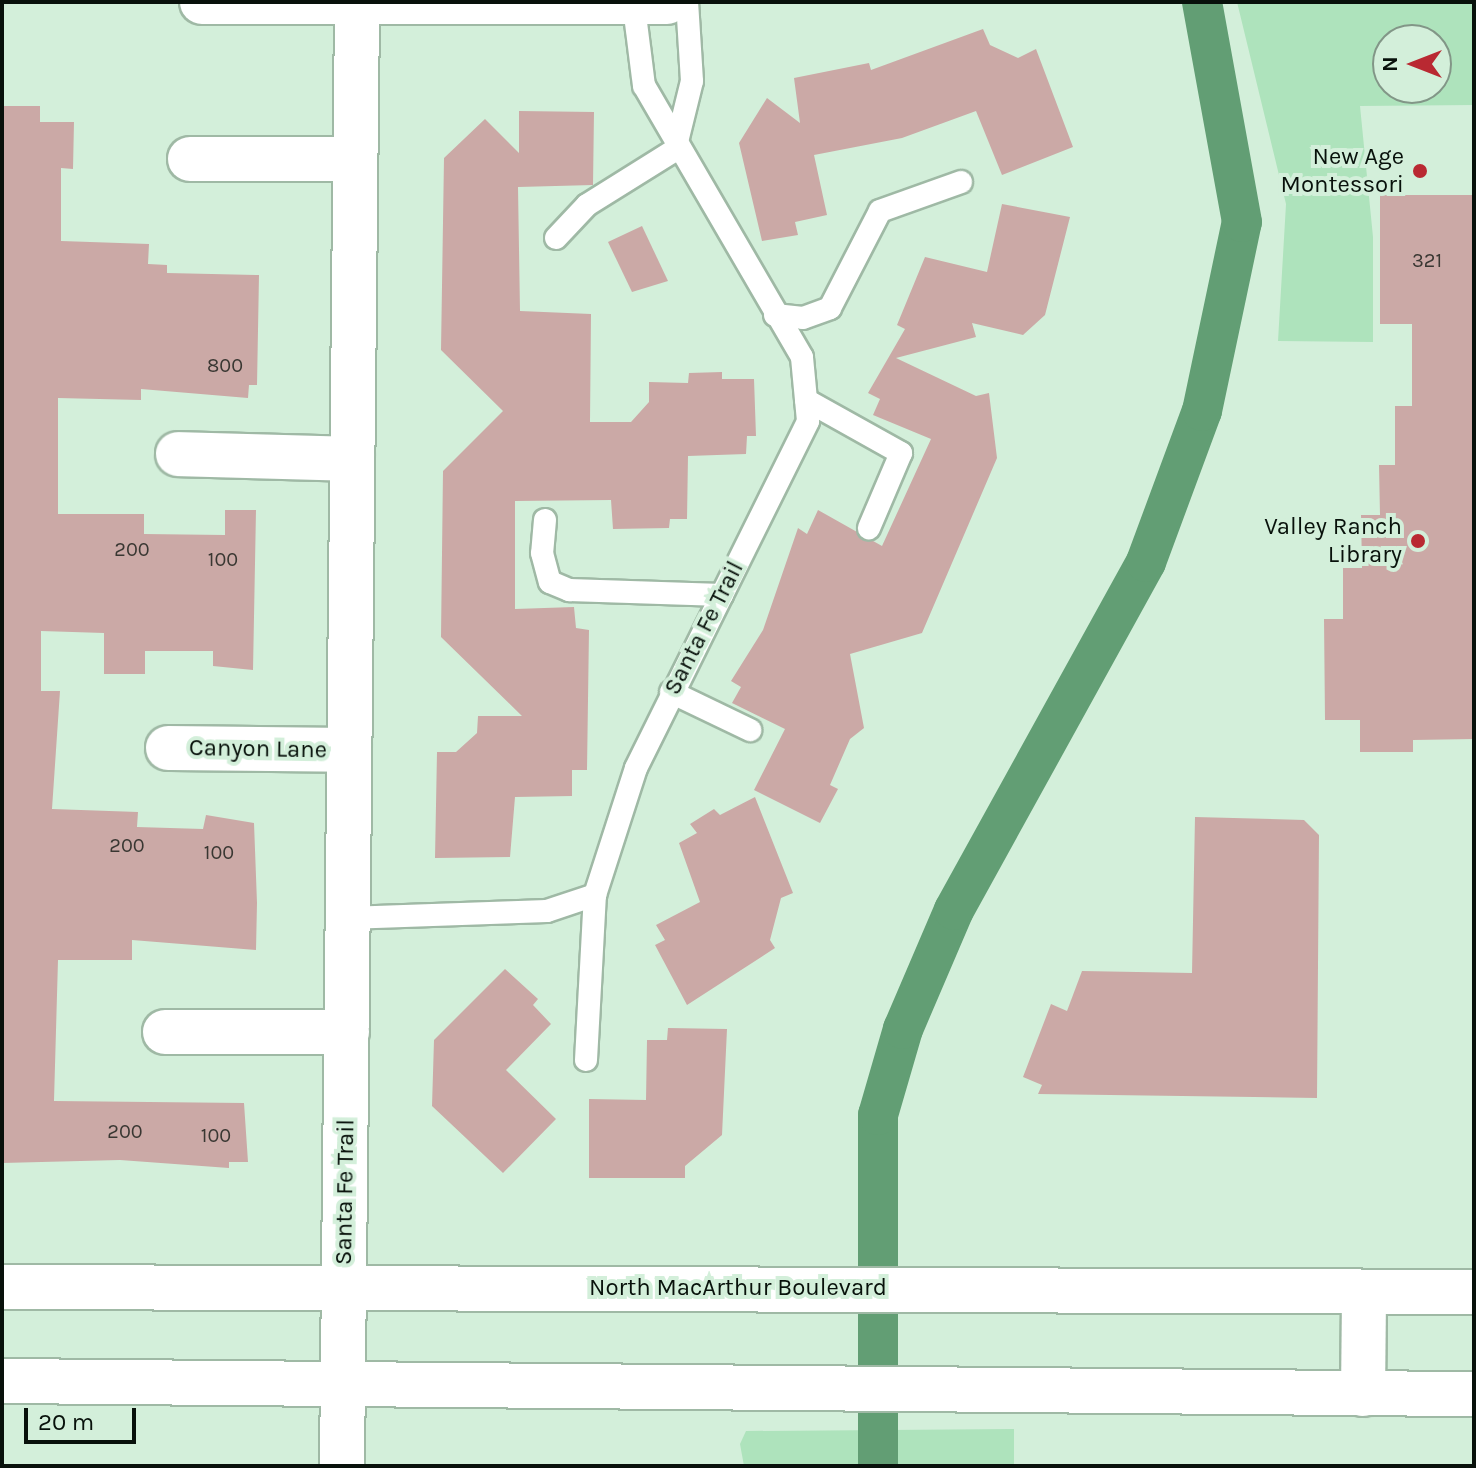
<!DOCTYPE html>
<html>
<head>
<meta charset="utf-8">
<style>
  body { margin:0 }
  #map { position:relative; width:1476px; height:1468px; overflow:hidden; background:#d3efda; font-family:Karla,sans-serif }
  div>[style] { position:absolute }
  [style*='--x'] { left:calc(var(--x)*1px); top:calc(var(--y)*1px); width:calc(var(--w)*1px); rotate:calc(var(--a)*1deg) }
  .green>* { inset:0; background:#aee3bc }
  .canal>* { height:40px; margin:-20px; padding:0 20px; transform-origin:20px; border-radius:20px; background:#629e74 }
  .building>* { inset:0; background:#cba9a6 }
  .roads { filter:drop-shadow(2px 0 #9fb9a5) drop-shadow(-2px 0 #9fb9a5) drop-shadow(0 2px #9fb9a5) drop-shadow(0 -2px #9fb9a5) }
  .service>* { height:22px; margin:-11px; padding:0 11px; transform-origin:11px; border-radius:11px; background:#fff }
  .minor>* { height:44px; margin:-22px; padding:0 22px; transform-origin:22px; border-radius:22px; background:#fff }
  .tertiary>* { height:44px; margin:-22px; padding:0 22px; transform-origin:22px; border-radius:22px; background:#fff }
  .secondary>* { height:44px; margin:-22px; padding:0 22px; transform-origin:22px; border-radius:22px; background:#fff }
  .dots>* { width:22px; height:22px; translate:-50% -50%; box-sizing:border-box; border:4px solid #d3efda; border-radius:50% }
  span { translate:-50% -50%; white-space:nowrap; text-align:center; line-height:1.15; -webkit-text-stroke:8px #d3efda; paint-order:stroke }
  .number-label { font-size:20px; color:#393732 }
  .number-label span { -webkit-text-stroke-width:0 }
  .poi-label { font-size:24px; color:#08110b }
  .right { translate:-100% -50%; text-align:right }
  .street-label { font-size:24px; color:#08110b }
  .frame { position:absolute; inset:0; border:4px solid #08110b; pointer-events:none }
  .north { position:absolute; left:1372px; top:24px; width:80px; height:80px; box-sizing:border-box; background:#d3efda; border:2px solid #829687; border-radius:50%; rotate:270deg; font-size:22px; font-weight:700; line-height:32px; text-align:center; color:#08110b }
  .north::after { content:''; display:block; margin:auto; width:28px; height:36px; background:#b92932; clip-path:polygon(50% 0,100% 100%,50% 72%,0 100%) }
  .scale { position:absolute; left:24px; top:1408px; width:112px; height:36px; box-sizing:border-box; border:4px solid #08110b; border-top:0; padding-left:10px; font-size:24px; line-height:28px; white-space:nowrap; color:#08110b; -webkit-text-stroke:6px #d3efda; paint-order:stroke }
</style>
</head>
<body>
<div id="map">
  <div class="green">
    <i style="clip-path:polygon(evenodd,1237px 2px,1474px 2px,1474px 105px,1360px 106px,1373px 237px,1373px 342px,1278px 341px,1286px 204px,1237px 2px,1388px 40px,1436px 40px,1436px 88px,1388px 88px,1388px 40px)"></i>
    <i style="clip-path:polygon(1014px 1429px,1014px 1466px,744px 1466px,740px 1444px,746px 1431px)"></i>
  </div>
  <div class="canal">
    <i style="--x:878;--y:1466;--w:351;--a:-90"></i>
    <i style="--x:878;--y:1115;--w:90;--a:-73.8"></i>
    <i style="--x:903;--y:1029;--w:129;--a:-66.8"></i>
    <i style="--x:954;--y:910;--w:397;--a:-61.1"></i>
    <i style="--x:1146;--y:562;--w:161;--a:-69.7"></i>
    <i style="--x:1202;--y:411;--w:193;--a:-78.1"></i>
    <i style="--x:1242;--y:222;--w:224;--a:-100.3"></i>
  </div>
  <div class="building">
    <i style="clip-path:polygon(983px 29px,990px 45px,1018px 58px,1036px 49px,1073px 147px,1002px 175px,976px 111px,902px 138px,814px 155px,827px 215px,795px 222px,798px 235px,762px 241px,739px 143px,767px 98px,800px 123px,794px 78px,869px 63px,871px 70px)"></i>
    <i style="clip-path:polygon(2px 106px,40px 106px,40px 122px,74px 122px,73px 169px,61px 168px,61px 241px,149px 244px,148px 264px,167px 265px,167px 273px,259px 275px,257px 385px,249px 385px,248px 398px,141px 389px,141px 400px,58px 398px,58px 514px,144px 514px,144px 534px,225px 535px,225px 510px,256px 510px,253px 670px,213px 666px,213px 651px,145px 651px,145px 674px,104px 674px,104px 633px,41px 631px,41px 691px,60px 691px,52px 809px,138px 812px,137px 827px,203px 829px,206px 815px,254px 823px,257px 903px,256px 950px,132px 940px,132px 960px,58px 960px,54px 1101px,244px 1103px,248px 1162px,229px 1162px,229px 1168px,120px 1160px,2px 1163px)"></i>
    <i style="clip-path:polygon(519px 111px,594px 112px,593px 185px,518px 187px,520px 311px,591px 314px,590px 422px,631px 422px,649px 402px,649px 382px,688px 383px,689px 373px,722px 372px,722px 379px,754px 379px,756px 436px,747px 436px,746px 454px,688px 456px,687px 519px,670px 519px,669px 528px,613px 529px,611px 500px,515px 501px,515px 609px,574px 607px,576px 628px,589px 630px,587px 770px,572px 770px,572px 796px,515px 797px,510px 857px,435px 858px,437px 752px,456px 752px,477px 733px,478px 716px,522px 716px,441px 637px,443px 471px,503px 411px,441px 350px,444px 158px,485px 119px,519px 153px)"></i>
    <i style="clip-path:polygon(1380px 195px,1474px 195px,1474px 739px,1413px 740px,1413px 752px,1360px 752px,1360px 720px,1325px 720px,1324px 619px,1343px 619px,1343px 568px,1362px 568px,1361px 515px,1380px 515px,1379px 465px,1395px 465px,1395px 406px,1412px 406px,1412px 324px,1380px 324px)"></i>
    <i style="clip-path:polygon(1002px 204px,1070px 217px,1045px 315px,1023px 335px,972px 323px,976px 337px,896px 358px,976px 396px,989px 393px,997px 458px,922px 633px,850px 654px,864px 728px,850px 739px,830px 785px,838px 789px,820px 823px,754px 790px,785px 729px,732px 703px,741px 687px,731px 681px,763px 630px,798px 528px,807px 534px,818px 510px,882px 546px,931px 439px,873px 415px,880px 399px,868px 393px,905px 329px,897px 325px,925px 257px,987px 272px)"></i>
    <i style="clip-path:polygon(642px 226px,668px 281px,632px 292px,608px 242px)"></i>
    <i style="clip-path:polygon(755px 797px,793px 893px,781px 898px,770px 940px,775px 948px,687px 1005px,655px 945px,665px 940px,656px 925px,700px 902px,679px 843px,697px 833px,690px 824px,714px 809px,720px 815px)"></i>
    <i style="clip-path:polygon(1195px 817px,1304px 820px,1319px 835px,1317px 1098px,1038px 1094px,1042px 1085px,1023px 1077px,1051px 1004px,1067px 1011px,1082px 971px,1192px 973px)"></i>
    <i style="clip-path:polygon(505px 969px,538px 999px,533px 1005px,551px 1024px,506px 1070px,556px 1119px,503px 1173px,432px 1106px,434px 1040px)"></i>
    <i style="clip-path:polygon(668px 1028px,727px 1029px,722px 1135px,685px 1166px,685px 1178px,589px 1178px,589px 1099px,646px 1100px,647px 1040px,667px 1040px)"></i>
  </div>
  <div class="roads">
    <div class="service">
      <i style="--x:675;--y:150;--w:71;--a:-76.2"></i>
      <i style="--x:692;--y:81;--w:79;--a:-93.6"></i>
      <i style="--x:556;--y:238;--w:45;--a:-46.8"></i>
      <i style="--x:587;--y:205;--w:104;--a:-32"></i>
      <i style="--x:775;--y:315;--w:28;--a:6"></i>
      <i style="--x:803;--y:318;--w:29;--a:-20"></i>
      <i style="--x:830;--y:308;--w:109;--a:-62.7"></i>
      <i style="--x:880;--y:211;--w:86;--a:-19.7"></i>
      <i style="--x:806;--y:400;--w:109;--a:29.2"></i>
      <i style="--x:901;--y:453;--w:82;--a:113.1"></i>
      <i style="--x:545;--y:520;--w:33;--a:95"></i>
      <i style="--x:542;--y:553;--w:30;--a:75"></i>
      <i style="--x:550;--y:582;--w:21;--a:23"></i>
      <i style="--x:569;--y:590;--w:153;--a:1.9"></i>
      <i style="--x:671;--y:692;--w:88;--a:25.7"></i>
      <i style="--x:347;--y:918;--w:200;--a:-2"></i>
      <i style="--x:547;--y:911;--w:51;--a:-18.4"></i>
      <i style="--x:595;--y:895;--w:133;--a:-72.1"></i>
      <i style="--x:636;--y:768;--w:387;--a:-63.6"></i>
      <i style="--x:808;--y:421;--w:64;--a:-95.4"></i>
      <i style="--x:802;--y:357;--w:314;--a:-120.2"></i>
      <i style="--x:644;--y:86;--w:80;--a:-97.2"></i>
      <i style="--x:586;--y:1060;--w:165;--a:-86.9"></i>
    </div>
    <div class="minor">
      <i style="--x:190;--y:159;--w:165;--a:0"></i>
      <i style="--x:178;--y:454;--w:174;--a:1.6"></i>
      <i style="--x:168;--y:748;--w:181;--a:0.6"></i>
      <i style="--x:165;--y:1032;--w:182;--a:0"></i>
    </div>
    <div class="tertiary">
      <i style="--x:202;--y:2;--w:465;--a:0"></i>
      <i style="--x:342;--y:1466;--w:1464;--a:-89.41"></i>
    </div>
    <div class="secondary">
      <i style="--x:2;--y:1287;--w:1472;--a:0.19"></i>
      <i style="--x:2;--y:1381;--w:1472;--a:0.51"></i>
      <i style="--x:1363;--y:1394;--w:102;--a:-89.4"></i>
    </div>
  </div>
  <div class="dots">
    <i style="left:1420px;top:171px;background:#b92932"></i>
    <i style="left:1418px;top:541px;background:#b92932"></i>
  </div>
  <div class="number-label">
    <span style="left:1427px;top:260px">321</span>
    <span style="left:225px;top:365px">800</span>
    <span style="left:132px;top:549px">200</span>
    <span style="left:223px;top:559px">100</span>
    <span style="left:127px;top:845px">200</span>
    <span style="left:219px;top:852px">100</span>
    <span style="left:125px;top:1131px">200</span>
    <span style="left:216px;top:1135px">100</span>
  </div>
  <div class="poi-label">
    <span class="right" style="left:1404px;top:171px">New Age<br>Montessori</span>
    <span class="right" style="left:1402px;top:541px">Valley Ranch<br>Library</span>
  </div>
  <div class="street-label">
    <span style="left:704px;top:628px;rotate:-63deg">Santa Fe Trail</span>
    <span style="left:258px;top:749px;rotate:1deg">Canyon Lane</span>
    <span style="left:345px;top:1192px;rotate:-89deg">Santa Fe Trail</span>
    <span style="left:738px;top:1288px">North MacArthur Boulevard</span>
  </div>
  <div class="frame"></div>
  <div class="north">N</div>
  <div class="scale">20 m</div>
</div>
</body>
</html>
